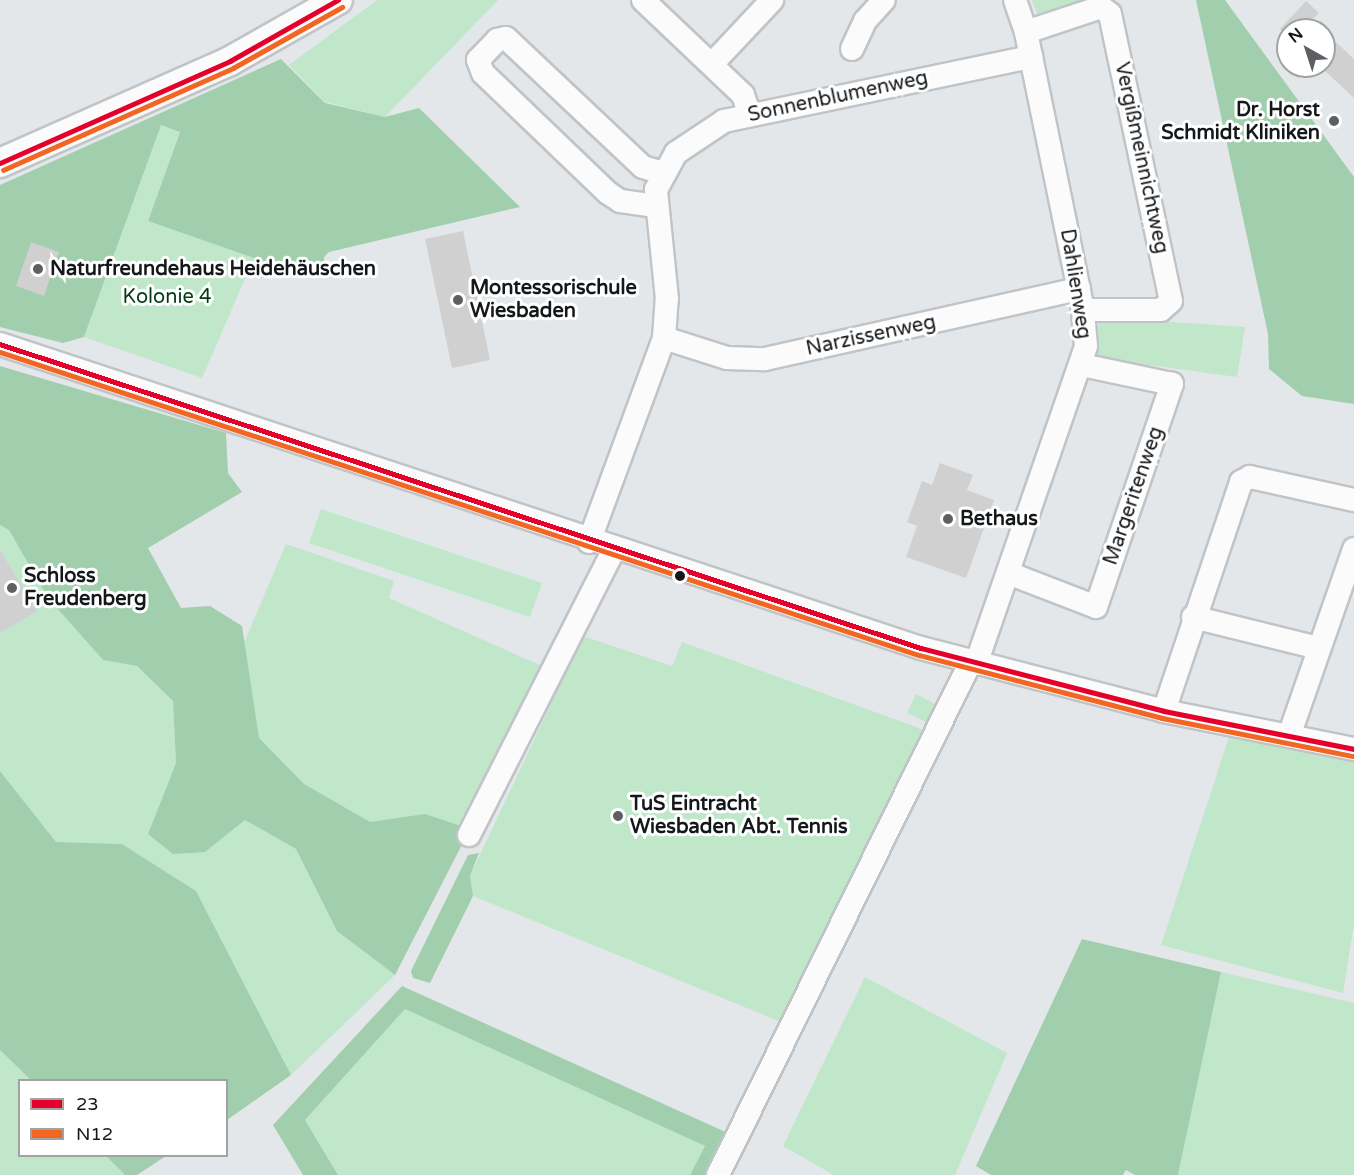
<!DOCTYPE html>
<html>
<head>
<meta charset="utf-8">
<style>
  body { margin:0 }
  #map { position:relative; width:1354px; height:1175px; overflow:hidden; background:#e3e7ea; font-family:"Varela Round",sans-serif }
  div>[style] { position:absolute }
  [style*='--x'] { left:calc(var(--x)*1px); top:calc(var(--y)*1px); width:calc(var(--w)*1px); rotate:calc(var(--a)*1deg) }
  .green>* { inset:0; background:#c0e7ca }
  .forest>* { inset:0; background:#a1ceac }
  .building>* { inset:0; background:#d0d0d1 }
  .roads { filter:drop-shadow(2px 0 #c1c4c7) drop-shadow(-2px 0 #c1c4c7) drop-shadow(0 2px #c1c4c7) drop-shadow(0 -2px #c1c4c7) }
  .minor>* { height:22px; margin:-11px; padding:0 11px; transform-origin:11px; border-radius:11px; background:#fbfbfc }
  .major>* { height:28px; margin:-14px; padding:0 14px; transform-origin:14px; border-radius:14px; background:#fbfbfc }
  .bus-1>* { height:4.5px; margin:-2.25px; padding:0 2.25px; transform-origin:2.25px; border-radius:2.25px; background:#e4002b }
  .bus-2>* { height:4.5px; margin:-2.25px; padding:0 2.25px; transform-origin:2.25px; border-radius:2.25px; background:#f26522 }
  .dots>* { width:16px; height:16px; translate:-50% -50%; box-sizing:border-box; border:3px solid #fff; border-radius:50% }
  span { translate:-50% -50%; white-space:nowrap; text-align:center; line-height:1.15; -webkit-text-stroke:6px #fff; paint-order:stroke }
  .street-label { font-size:20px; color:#15181a }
  .poi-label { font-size:20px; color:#15181a; font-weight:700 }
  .right { translate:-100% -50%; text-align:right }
  .left { translate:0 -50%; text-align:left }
  .park-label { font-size:20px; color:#003b13 }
  .legend { position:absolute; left:18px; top:1079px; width:210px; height:78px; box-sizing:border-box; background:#fff; border:2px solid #a1a3a3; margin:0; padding:8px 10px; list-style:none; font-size:18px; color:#15181a }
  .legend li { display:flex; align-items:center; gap:12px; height:30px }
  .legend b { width:30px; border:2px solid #a1a3a3 }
  .north { position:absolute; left:1276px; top:18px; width:60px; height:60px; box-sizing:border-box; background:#fff; border:2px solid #a1a3a3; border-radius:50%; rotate:321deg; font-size:16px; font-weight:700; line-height:24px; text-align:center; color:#15181a }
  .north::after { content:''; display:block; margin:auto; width:21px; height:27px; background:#5d6063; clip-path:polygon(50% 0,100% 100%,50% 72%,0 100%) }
</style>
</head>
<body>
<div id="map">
  <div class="green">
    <i style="clip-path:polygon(377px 0,498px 0,385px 117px,325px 102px,289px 65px)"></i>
    <i style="clip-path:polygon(1032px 0,1080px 0,1039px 18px)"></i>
    <i style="clip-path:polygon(160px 125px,180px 131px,148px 221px,254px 258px,202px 378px,84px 337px)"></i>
    <i style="clip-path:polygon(1099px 317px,1245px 327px,1237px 377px,1097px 358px)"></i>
    <i style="clip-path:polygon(321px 509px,542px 583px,530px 617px,309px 543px)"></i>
    <i style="clip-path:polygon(0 525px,9px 530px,48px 598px,103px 660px,137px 666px,173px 701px,176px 763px,148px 834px,205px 852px,245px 820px,296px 849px,337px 931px,395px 975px,291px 1075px,196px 891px,122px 844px,56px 842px,0 771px)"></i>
    <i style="clip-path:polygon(286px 544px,394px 581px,389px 598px,542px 666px,444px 876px,281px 798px,232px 671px)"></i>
    <i style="clip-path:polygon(583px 636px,672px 666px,682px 642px,930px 732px,781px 1022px,473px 896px,470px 876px)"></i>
    <i style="clip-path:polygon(916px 694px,939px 706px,930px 724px,907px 713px)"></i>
    <i style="clip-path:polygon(1229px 737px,1354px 762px,1354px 924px,1343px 993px,1161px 945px)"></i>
    <i style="clip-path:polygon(1221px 972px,1354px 1003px,1354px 1175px,1178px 1175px)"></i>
    <i style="clip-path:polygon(865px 977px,1007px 1053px,955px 1175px,834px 1175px,783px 1146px)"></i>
    <i style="clip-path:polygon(405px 1009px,705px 1146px,690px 1175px,338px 1175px,305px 1120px)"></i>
    <i style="clip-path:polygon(0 1050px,31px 1080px,20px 1080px,20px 1156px,106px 1156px,125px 1175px,0 1175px)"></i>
  </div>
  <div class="forest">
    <i style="clip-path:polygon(1196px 0,1225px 0,1354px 177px,1354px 404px,1302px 396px,1269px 369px,1268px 334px)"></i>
    <i style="clip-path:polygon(281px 59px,325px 103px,385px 117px,419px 108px,520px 207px,329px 252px,324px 257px,325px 275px,246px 278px,254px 258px,148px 221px,180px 132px,161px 125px,84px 337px,63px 343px,0 327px,0 185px)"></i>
    <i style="clip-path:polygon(0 366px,226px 433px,228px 473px,242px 492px,148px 548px,181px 608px,210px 606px,242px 626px,259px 738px,304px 784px,370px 822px,425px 814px,470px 829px,395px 975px,337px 931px,296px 849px,245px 820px,205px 852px,173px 854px,148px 834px,176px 763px,173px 701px,137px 666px,103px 660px,48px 598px,9px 530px,0 525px)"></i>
    <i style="clip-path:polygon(0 771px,56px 842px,122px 844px,196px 891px,291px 1075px,227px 1120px,226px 1080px,31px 1080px,0 1050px)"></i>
    <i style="clip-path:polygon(479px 853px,470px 876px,473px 896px,430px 983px,413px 978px,411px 971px,468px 855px)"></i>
    <i style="clip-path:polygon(1082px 939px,1221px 972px,1178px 1175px,1135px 1175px,1126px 1170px,1123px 1175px,991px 1175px,976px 1166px)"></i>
    <i style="clip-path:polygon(402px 986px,730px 1134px,709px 1175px,690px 1175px,705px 1146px,405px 1009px,305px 1120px,338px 1175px,303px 1175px,273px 1125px)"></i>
    <i style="clip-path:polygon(106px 1156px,166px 1156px,137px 1175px,125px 1175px)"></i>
  </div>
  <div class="building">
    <i style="clip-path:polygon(1306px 1px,1319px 13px,1312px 20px,1323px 30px,1279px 30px)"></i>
    <i style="clip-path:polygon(1324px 31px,1354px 59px,1354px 98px,1324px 70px)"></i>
    <i style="clip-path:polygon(463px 231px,490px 360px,452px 368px,425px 239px)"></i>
    <i style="clip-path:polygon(31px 242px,59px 252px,44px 296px,16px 286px)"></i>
    <i style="clip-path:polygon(940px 463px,973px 475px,967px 490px,994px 500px,966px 578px,906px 557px,917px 526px,907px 522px,922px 481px,932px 485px)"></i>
    <i style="clip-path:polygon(0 550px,37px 611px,0 633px)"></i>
  </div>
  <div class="roads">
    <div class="minor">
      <i style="--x:643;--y:0;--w:138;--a:43.5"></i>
      <i style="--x:743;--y:95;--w:21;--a:71"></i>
      <i style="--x:1026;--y:32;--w:79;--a:-18.4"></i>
      <i style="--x:1101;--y:7;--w:11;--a:38"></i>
      <i style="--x:1110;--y:14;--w:293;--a:78"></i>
      <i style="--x:1171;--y:301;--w:13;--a:138"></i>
      <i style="--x:1161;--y:310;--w:78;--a:180"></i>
      <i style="--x:852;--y:49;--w:31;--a:-65"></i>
      <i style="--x:865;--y:21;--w:28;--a:-48"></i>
      <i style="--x:712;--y:64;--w:88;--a:-46.8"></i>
      <i style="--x:656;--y:206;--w:36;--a:-172"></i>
      <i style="--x:620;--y:201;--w:14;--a:-146"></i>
      <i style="--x:608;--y:193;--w:173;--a:-136.2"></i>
      <i style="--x:483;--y:73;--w:14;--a:-111"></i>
      <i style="--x:478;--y:60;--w:28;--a:-46"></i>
      <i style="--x:497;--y:40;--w:9;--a:-13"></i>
      <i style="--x:506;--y:38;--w:188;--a:43.3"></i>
      <i style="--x:643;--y:167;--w:21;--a:17"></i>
      <i style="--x:664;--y:338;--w:66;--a:17.6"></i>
      <i style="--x:727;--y:358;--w:38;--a:2"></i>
      <i style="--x:765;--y:359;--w:322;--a:-12.6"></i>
      <i style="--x:0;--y:344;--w:970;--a:18.27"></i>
      <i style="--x:921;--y:648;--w:251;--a:14.5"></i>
      <i style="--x:1164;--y:711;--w:194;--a:11.3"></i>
      <i style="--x:589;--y:542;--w:217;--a:-69.8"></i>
      <i style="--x:664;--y:338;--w:39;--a:-86"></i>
      <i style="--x:667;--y:299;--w:110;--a:-95.8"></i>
      <i style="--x:656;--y:190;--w:42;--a:-61.6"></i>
      <i style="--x:676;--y:153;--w:58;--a:-33.7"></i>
      <i style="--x:724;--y:121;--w:314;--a:-11.8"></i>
      <i style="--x:1008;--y:573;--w:94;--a:21.1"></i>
      <i style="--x:1096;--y:607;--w:236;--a:-71.2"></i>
      <i style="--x:1172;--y:384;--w:92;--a:-168.1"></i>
      <i style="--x:1193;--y:617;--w:129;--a:13.9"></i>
      <i style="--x:976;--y:664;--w:336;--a:-70.9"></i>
      <i style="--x:1086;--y:346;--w:36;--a:-95"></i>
      <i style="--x:1083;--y:310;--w:284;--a:-101.6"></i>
      <i style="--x:1026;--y:32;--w:34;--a:-109"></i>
      <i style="--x:1164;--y:711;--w:242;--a:-71.4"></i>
      <i style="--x:1241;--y:482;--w:10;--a:-29"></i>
      <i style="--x:1250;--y:477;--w:107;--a:12.5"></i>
      <i style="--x:1289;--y:736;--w:198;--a:-70.8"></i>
      <i style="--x:469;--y:835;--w:321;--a:-63.1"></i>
      <i style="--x:718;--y:1175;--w:571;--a:-63.79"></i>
    </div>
    <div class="major">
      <i style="--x:0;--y:163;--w:252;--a:-23.9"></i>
      <i style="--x:230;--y:61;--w:124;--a:-29.5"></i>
    </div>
  </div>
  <div class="bus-1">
    <i style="--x:0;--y:163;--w:252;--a:-23.9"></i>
    <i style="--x:230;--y:61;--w:124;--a:-29.5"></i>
    <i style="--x:0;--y:344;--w:970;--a:18.27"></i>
    <i style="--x:921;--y:648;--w:251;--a:14.5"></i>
    <i style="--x:1164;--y:711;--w:194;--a:11.3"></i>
  </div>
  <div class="bus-2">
    <i style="--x:3;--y:170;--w:252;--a:-23.9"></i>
    <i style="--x:233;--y:68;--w:125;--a:-29.2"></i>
    <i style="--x:0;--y:352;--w:968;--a:18.25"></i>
    <i style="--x:919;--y:655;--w:251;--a:14.5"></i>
    <i style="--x:1162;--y:718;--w:195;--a:11.3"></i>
  </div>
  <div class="dots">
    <i style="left:1334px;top:121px;background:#5d6063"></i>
    <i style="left:38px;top:269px;background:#5d6063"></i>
    <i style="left:458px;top:300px;background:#5d6063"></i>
    <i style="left:948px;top:519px;background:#5d6063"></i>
    <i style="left:680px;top:576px;background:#15181a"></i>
    <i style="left:12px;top:588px;background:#5d6063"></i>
    <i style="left:618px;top:816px;background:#5d6063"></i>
  </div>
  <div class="street-label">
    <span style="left:838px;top:97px;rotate:-12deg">Sonnenblumenweg</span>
    <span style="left:1141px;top:158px;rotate:78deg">Vergißmeinnichtweg</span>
    <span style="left:1075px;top:284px;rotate:81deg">Dahlienweg</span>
    <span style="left:871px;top:336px;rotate:-12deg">Narzissenweg</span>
    <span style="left:1134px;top:496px;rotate:-71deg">Margeritenweg</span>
  </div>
  <div class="poi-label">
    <span class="right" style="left:1320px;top:122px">Dr. Horst<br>Schmidt Kliniken</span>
    <span class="left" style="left:50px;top:269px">Naturfreundehaus Heidehäuschen</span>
    <span class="left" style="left:470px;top:300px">Montessorischule<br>Wiesbaden</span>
    <span class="left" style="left:960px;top:519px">Bethaus</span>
    <span class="left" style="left:24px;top:588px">Schloss<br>Freudenberg</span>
    <span class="left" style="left:630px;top:816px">TuS Eintracht<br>Wiesbaden Abt. Tennis</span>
  </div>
  <div class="park-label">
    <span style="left:167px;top:297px">Kolonie 4</span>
  </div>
  <ul class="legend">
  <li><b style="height:8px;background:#e4002b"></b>23</li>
  <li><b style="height:8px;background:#f26522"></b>N12</li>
  </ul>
  <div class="north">N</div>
</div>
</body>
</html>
